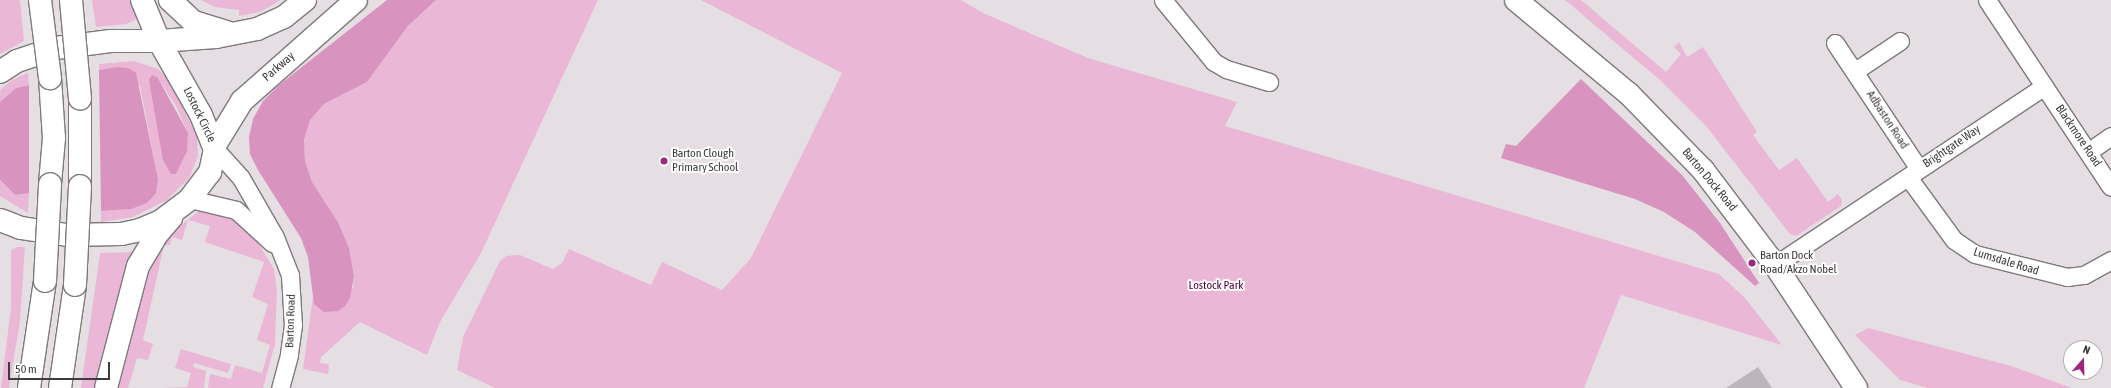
<!DOCTYPE html>
<html>
<head>
<meta charset="utf-8">
<style>
  body { margin:0 }
  #map { position:relative; width:2111px; height:388px; overflow:hidden; background:#e5dfe3; font-family:"Asap Condensed",sans-serif }
  div>[style] { position:absolute }
  [style*='--x'] { left:calc(var(--x)*1px); top:calc(var(--y)*1px); width:calc(var(--w)*1px); rotate:calc(var(--a)*1deg) }
  .green>* { inset:0; background:#eab7d6 }
  .forest>* { inset:0; background:#d993bf }
  .building>* { inset:0; background:#bcb6ba }
  .roads { filter:drop-shadow(1px 0 #7e797c) drop-shadow(-1px 0 #7e797c) drop-shadow(0 1px #7e797c) drop-shadow(0 -1px #7e797c) }
  .minor>* { height:17px; margin:-8.5px; padding:0 8.5px; transform-origin:8.5px; border-radius:8.5px; background:#fff }
  .major>* { height:22px; margin:-11px; padding:0 11px; transform-origin:11px; border-radius:11px; background:#fff }
  .highway>* { height:22px; margin:-11px; padding:0 11px; transform-origin:11px; border-radius:11px; background:#fff }
  .bridges { filter:drop-shadow(1px 0 #7e797c) drop-shadow(-1px 0 #7e797c) drop-shadow(0 1px #7e797c) drop-shadow(0 -1px #7e797c) }
  .highway-bridge>* { height:22px; margin:-11px; padding:0 11px; transform-origin:11px; border-radius:11px; background:#fff }
  .dots>* { width:11px; height:11px; translate:-50% -50%; box-sizing:border-box; border:2px solid #fff; border-radius:50% }
  span { translate:-50% -50%; white-space:nowrap; text-align:center; line-height:1.15; -webkit-text-stroke:4px #fff; paint-order:stroke }
  .street-label { font-size:12px; color:#3e3c3d }
  .poi-label { font-size:12px; color:#3e3c3d }
  .left { translate:0 -50%; text-align:left }
  .park-label { font-size:12px; color:#540040 }
  .north { position:absolute; left:2063px; top:340px; width:40px; height:40px; box-sizing:border-box; background:#fff; border:1px solid #b2b1b1; border-radius:50%; rotate:20deg; font-size:11px; font-weight:700; line-height:16px; text-align:center; color:#3e3c3d }
  .north::after { content:''; display:block; margin:auto; width:14px; height:18px; background:#9f267e; clip-path:polygon(50% 0,100% 100%,50% 72%,0 100%) }
  .scale { position:absolute; left:8px; top:362px; width:102px; height:18px; box-sizing:border-box; border:2px solid #3e3c3d; border-top:0; padding-left:5px; font-size:12px; line-height:14px; white-space:nowrap; color:#3e3c3d; -webkit-text-stroke:3px #fff; paint-order:stroke }
</style>
</head>
<body>
<div id="map">
  <div class="green">
    <i style="clip-path:polygon(0 0,20px 0,24px 41px,0 54px)"></i>
    <i style="clip-path:polygon(92px 0,133px 0,139px 18px,126px 24px,96px 27px)"></i>
    <i style="clip-path:polygon(201px 0,281px 0,260px 12px,239px 16px,239px 10px,215px 7px)"></i>
    <i style="clip-path:polygon(436px 0,598px 0,481px 253px,440px 322px,427px 355px,360px 322px,321px 357px,320px 363px,329px 364px,328px 374px,303px 369px,313px 296px,314px 304px,353px 288px,354px 276px,349px 248px,338px 222px,312px 182px,305px 161px,304px 140px,310px 120px,324px 104px,367px 82px,408px 26px)"></i>
    <i style="clip-path:polygon(701px 0,961px 0,983px 13px,1088px 58px,1237px 102px,1225px 126px,1719px 274px,1745px 298px,1782px 345px,1621px 295px,1584px 388px,495px 388px,457px 370px,463px 337px,500px 261px,506px 256px,520px 255px,553px 269px,562px 263px,569px 249px,651px 285px,662px 262px,722px 290px,751px 258px,842px 73px)"></i>
    <i style="clip-path:polygon(1565px 0,1581px 0,1666px 72px,1681px 54px,1674px 47px,1679px 42px,1687px 57px,1703px 47px,1757px 132px,1753px 135px,1779px 170px,1797px 158px,1828px 202px,1838px 194px,1842px 200px,1841px 206px,1796px 236px,1790px 234px,1706px 126px,1660px 80px)"></i>
    <i style="clip-path:polygon(evenodd,134px 61px,158px 69px,168px 79px,197px 136px,198px 156px,189px 178px,167px 200px,133px 217px,101px 222px,101px 211px,131px 209px,158px 179px,140px 86px,117px 67px,99px 70px,99px 64px,134px 61px,158px 78px,176px 106px,188px 133px,156px 121px,151px 93px,158px 78px)"></i>
    <i style="clip-path:polygon(28px 73px,29px 85px,16px 88px,0 102px,0 90px,12px 80px)"></i>
    <i style="clip-path:polygon(0 180px,15px 195px,29px 193px,28px 213px,0 196px)"></i>
    <i style="clip-path:polygon(206px 205px,220px 208px,248px 226px,274px 269px,277px 291px,275px 344px,263px 388px,208px 388px,210px 374px,231px 379px,235px 365px,262px 373px,270px 345px,257px 340px,268px 304px,252px 297px,264px 262px,205px 242px,210px 226px,188px 220px,182px 240px,172px 237px,170px 245px,164px 245px,143px 340px,153px 344px,148px 360px,137px 358px,128px 388px,111px 388px,145px 266px,167px 237px)"></i>
    <i style="clip-path:polygon(18px 247px,25px 247px,20px 321px,9px 388px,1px 388px,11px 308px,11px 250px)"></i>
    <i style="clip-path:polygon(136px 252px,98px 388px,81px 388px,100px 253px)"></i>
    <i style="clip-path:polygon(1868px 328px,2011px 366px,2072px 388px,1928px 388px,1900px 380px,1855px 335px)"></i>
    <i style="clip-path:polygon(181px 349px,231px 364px,228px 373px,194px 363px,193px 367px,206px 371px,204px 388px,164px 388px,187px 387px,191px 373px,175px 368px)"></i>
  </div>
  <div class="forest">
    <i style="clip-path:polygon(387px 0,436px 0,408px 26px,367px 82px,324px 104px,310px 120px,304px 140px,305px 161px,312px 182px,338px 222px,349px 248px,354px 276px,350px 298px,345px 306px,338px 311px,324px 312px,314px 304px,308px 257px,301px 238px,258px 170px,250px 154px,249px 137px,253px 119px,263px 101px,279px 85px)"></i>
    <i style="clip-path:polygon(117px 67px,128px 68px,136px 73px,158px 179px,156px 193px,147px 203px,131px 209px,101px 211px,99px 70px)"></i>
    <i style="clip-path:polygon(152px 75px,158px 78px,188px 133px,187px 151px,176px 174px,171px 174px,163px 160px,151px 93px,149px 79px)"></i>
    <i style="clip-path:polygon(1581px 79px,1682px 175px,1720px 223px,1759px 283px,1755px 286px,1695px 232px,1664px 212px,1635px 199px,1501px 158px,1506px 144px,1516px 146px)"></i>
    <i style="clip-path:polygon(29px 85px,29px 193px,15px 195px,0 180px,0 102px,16px 88px)"></i>
  </div>
  <div class="building">
    <i style="clip-path:polygon(1758px 367px,1772px 388px,1726px 388px)"></i>
  </div>
  <div class="roads">
    <div class="minor">
      <i style="--x:1163;--y:0;--w:80;--a:50.6"></i>
      <i style="--x:1214;--y:62;--w:14;--a:30"></i>
      <i style="--x:1226;--y:69;--w:45;--a:16.8"></i>
      <i style="--x:1987;--y:0;--w:224;--a:56.5"></i>
      <i style="--x:1835;--y:43;--w:151;--a:56.3"></i>
      <i style="--x:1855;--y:71;--w:54;--a:-33.7"></i>
      <i style="--x:215;--y:149;--w:39;--a:48"></i>
      <i style="--x:241;--y:178;--w:68;--a:60"></i>
      <i style="--x:275;--y:237;--w:41;--a:68.5"></i>
      <i style="--x:290;--y:275;--w:50;--a:86.6"></i>
      <i style="--x:293;--y:325;--w:30;--a:98"></i>
      <i style="--x:289;--y:355;--w:34;--a:105"></i>
      <i style="--x:2088;--y:152;--w:28;--a:-35"></i>
      <i style="--x:1908;--y:177;--w:78;--a:53.9"></i>
      <i style="--x:1954;--y:240;--w:25;--a:34"></i>
      <i style="--x:1975;--y:254;--w:95;--a:14"></i>
      <i style="--x:2067;--y:277;--w:17;--a:-7"></i>
      <i style="--x:2084;--y:275;--w:31;--a:-29"></i>
      <i style="--x:190;--y:199;--w:47;--a:13.4"></i>
      <i style="--x:236;--y:210;--w:49;--a:42.5"></i>
      <i style="--x:1775;--y:265;--w:323;--a:-33.6"></i>
    </div>
    <div class="major">
      <i style="--x:1516;--y:0;--w:147;--a:39.8"></i>
      <i style="--x:1629;--y:94;--w:106;--a:45.8"></i>
      <i style="--x:1703;--y:170;--w:119;--a:52.8"></i>
      <i style="--x:1775;--y:265;--w:147;--a:56.6"></i>
    </div>
    <div class="highway">
      <i style="--x:142;--y:0;--w:44;--a:67.5"></i>
      <i style="--x:159;--y:41;--w:57;--a:-4"></i>
      <i style="--x:216;--y:37;--w:42;--a:-11"></i>
      <i style="--x:257;--y:29;--w:30;--a:-24"></i>
      <i style="--x:284;--y:17;--w:27;--a:-39"></i>
      <i style="--x:170;--y:0;--w:33;--a:43"></i>
      <i style="--x:194;--y:22;--w:34;--a:17"></i>
      <i style="--x:0;--y:72;--w:20;--a:-33"></i>
      <i style="--x:17;--y:61;--w:41;--a:-18.4"></i>
      <i style="--x:56;--y:48;--w:55;--a:-7.3"></i>
      <i style="--x:111;--y:41;--w:48;--a:0"></i>
      <i style="--x:159;--y:41;--w:85;--a:60.4"></i>
      <i style="--x:201;--y:115;--w:37;--a:68"></i>
      <i style="--x:215;--y:149;--w:24;--a:102"></i>
      <i style="--x:210;--y:172;--w:34;--a:127"></i>
      <i style="--x:190;--y:199;--w:39;--a:143"></i>
      <i style="--x:159;--y:222;--w:21;--a:157"></i>
      <i style="--x:140;--y:230;--w:19;--a:168"></i>
      <i style="--x:121;--y:234;--w:54;--a:178.9"></i>
      <i style="--x:67;--y:235;--w:47;--a:-171.3"></i>
      <i style="--x:21;--y:228;--w:22;--a:-159"></i>
      <i style="--x:50;--y:78;--w:60;--a:86.2"></i>
      <i style="--x:54;--y:138;--w:46;--a:95"></i>
      <i style="--x:80;--y:99;--w:87;--a:90"></i>
      <i style="--x:215;--y:145;--w:52;--a:-58.5"></i>
      <i style="--x:242;--y:101;--w:152;--a:-41.5"></i>
      <i style="--x:29;--y:388;--w:108;--a:-81.5"></i>
      <i style="--x:60;--y:388;--w:104;--a:-81.7"></i>
      <i style="--x:106;--y:388;--w:126;--a:-75.3"></i>
      <i style="--x:138;--y:266;--w:39;--a:-59"></i>
      <i style="--x:158;--y:233;--w:20;--a:-49"></i>
    </div>
  </div>
  <div class="bridges">
    <div class="highway-bridge">
      <i style="--x:40;--y:0;--w:79;--a:82.7"></i>
      <i style="--x:71;--y:0;--w:99;--a:84.8"></i>
      <i style="--x:45;--y:281;--w:97;--a:-87"></i>
      <i style="--x:75;--y:285;--w:99;--a:-87.1"></i>
    </div>
  </div>
  <div class="dots">
    <i style="left:664px;top:161px;background:#9f267e"></i>
    <i style="left:1752px;top:263px;background:#9f267e"></i>
  </div>
  <div class="street-label">
    <span style="left:279px;top:67px;rotate:-41deg">Parkway</span>
    <span style="left:199px;top:115px;rotate:64deg">Lostock Circle</span>
    <span style="left:1887px;top:120px;rotate:57deg">Adbaston Road</span>
    <span style="left:2078px;top:136px;rotate:56deg">Blackmore Road</span>
    <span style="left:1952px;top:147px;rotate:-34deg">Brightgate Way</span>
    <span style="left:1709px;top:180px;rotate:50deg">Barton Dock Road</span>
    <span style="left:2006px;top:262px;rotate:17deg">Lumsdale Road</span>
    <span style="left:291px;top:321px;rotate:-88deg">Barton Road</span>
  </div>
  <div class="poi-label">
    <span class="left" style="left:672px;top:161px">Barton Clough<br>Primary School</span>
    <span class="left" style="left:1760px;top:263px">Barton Dock<br>Road/Akzo Nobel</span>
  </div>
  <div class="park-label">
    <span style="left:1216px;top:286px">Lostock Park</span>
  </div>
  <div class="north">N</div>
  <div class="scale">50 m</div>
</div>
</body>
</html>
